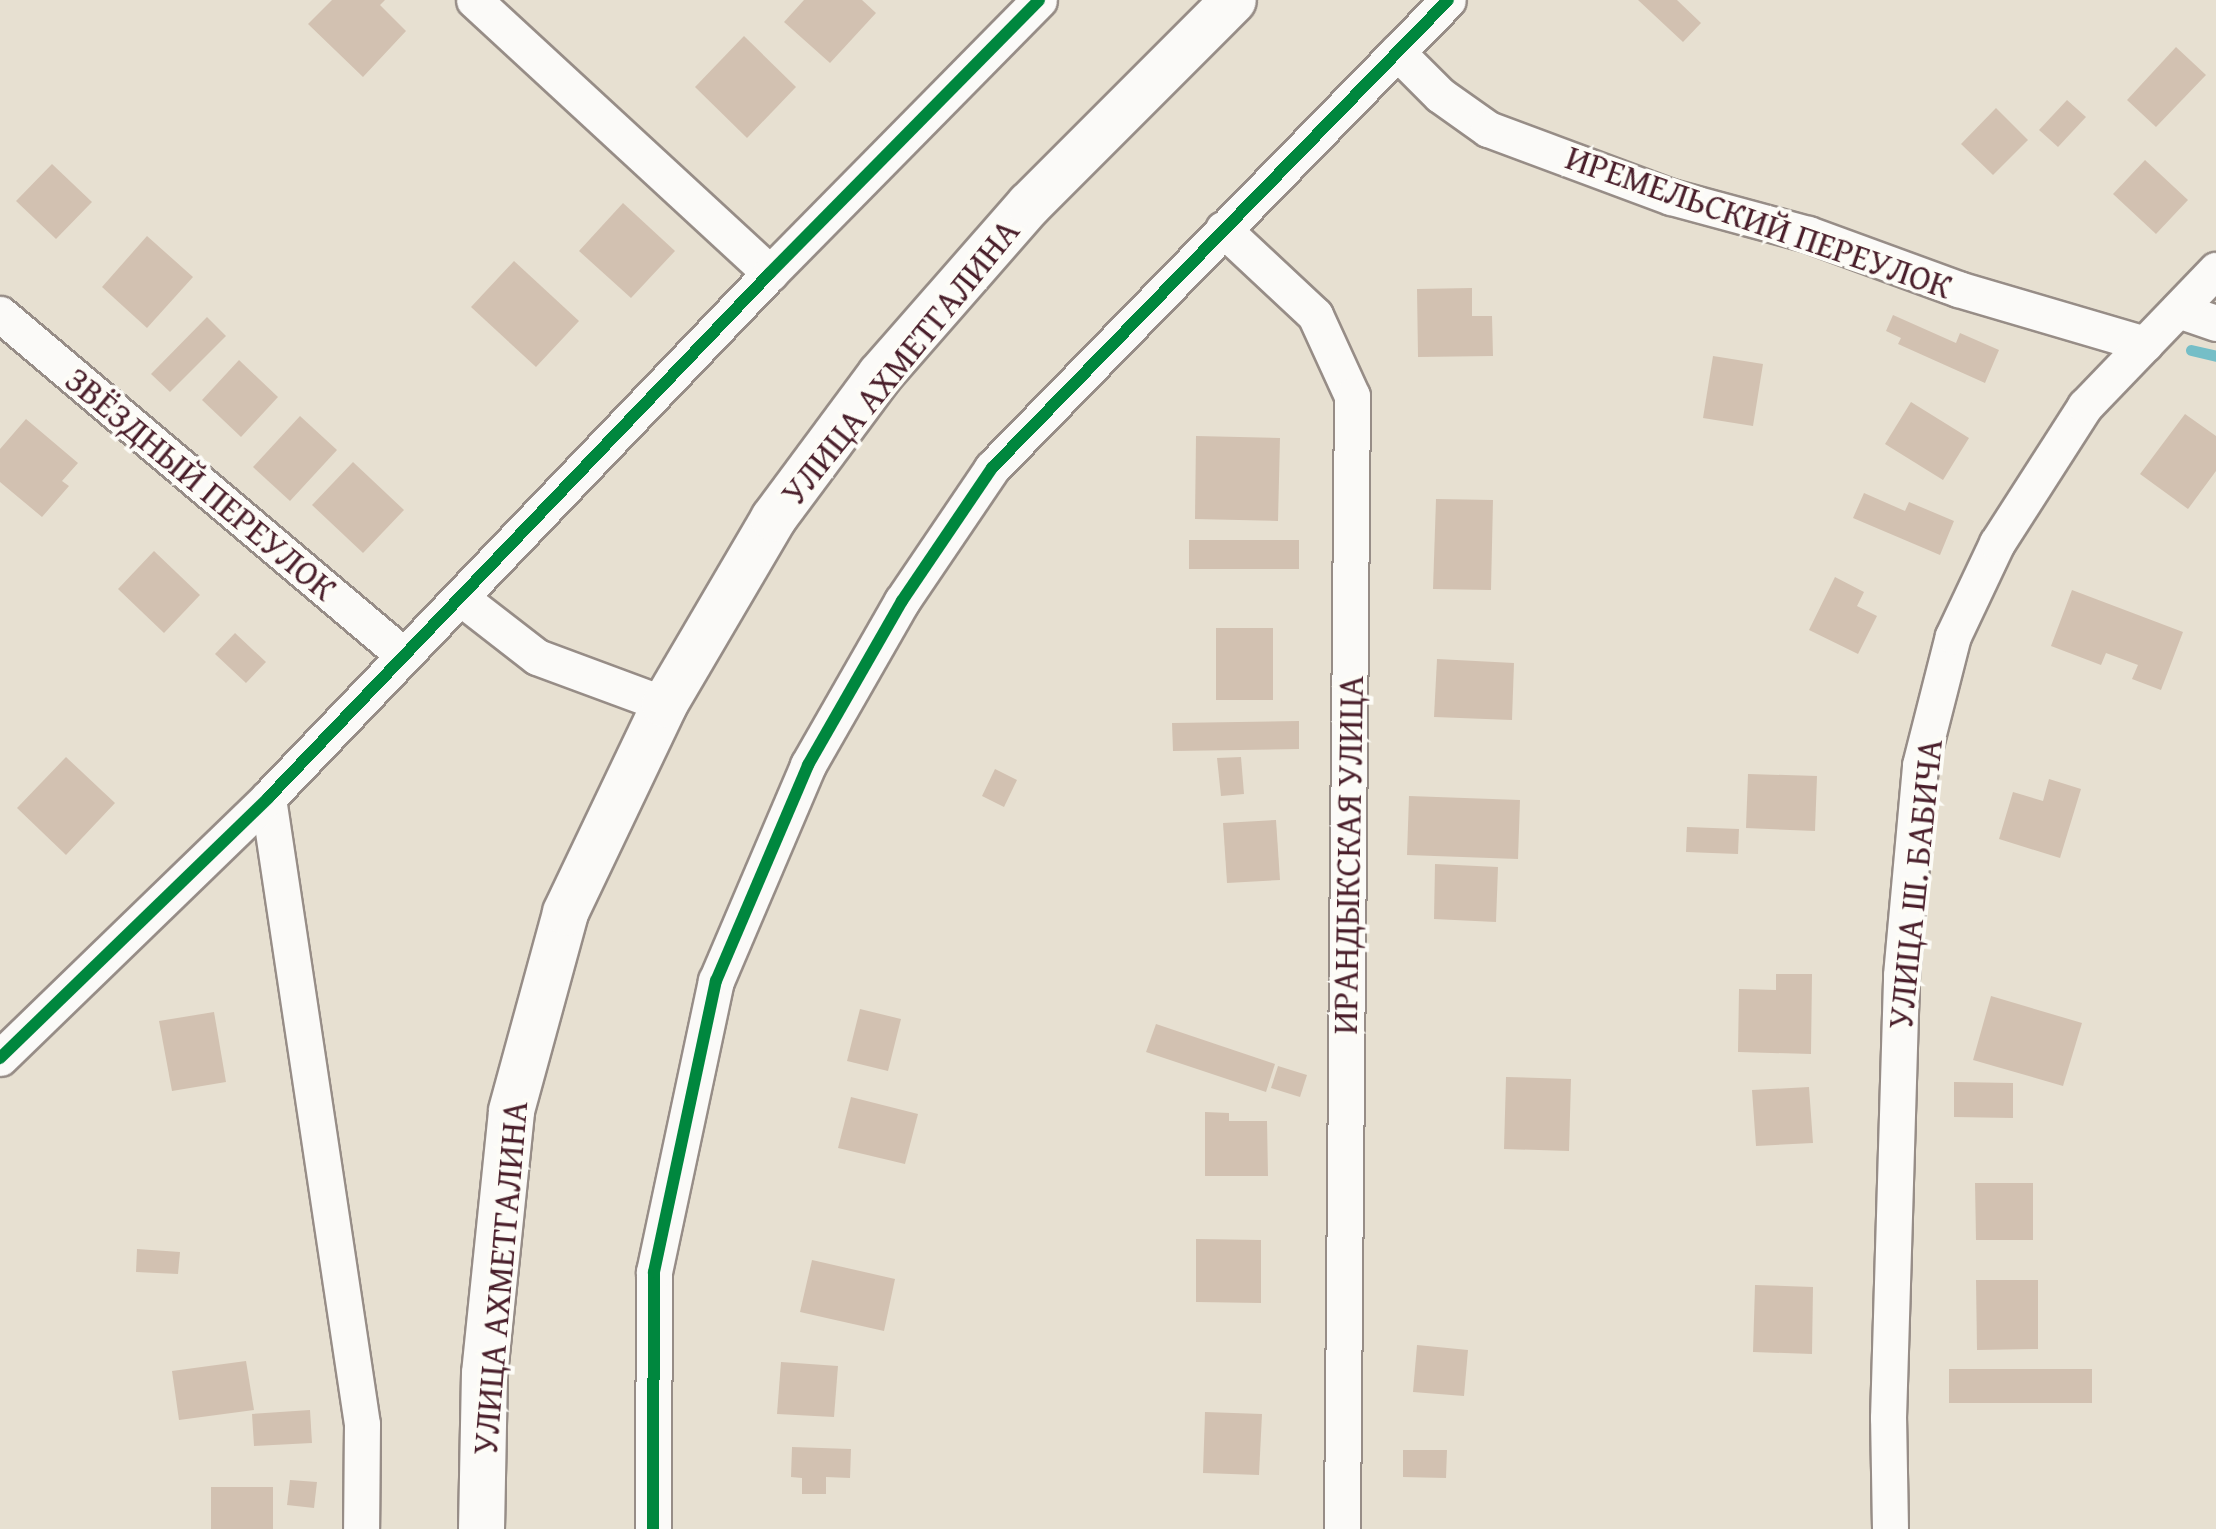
<!DOCTYPE html>
<html>
<head>
<meta charset="utf-8">
<style>
  body { margin:0 }
  #map { position:relative; width:2216px; height:1529px; overflow:hidden; background:#e7e0d1; font-family:"Gentium Book Plus",serif }
  div>[style] { position:absolute }
  [style*='--x'] { left:calc(var(--x)*1px); top:calc(var(--y)*1px); width:calc(var(--w)*1px); rotate:calc(var(--a)*1deg) }
  .stream>* { height:11px; margin:-5.5px; padding:0 5.5px; transform-origin:5.5px; border-radius:5.5px; background:#75bec7 }
  .building>* { inset:0; background:#d2c1b1 }
  .roads { filter:drop-shadow(2px 0 #978d87) drop-shadow(-2px 0 #978d87) drop-shadow(0 2px #978d87) drop-shadow(0 -2px #978d87) }
  .minor>* { height:35px; margin:-17.5px; padding:0 17.5px; transform-origin:17.5px; border-radius:17.5px; background:#fbfaf8 }
  .major>* { height:45px; margin:-22.5px; padding:0 22.5px; transform-origin:22.5px; border-radius:22.5px; background:#fbfaf8 }
  .cycleway>* { height:12px; margin:-6px; padding:0 6px; transform-origin:6px; border-radius:6px; background:#00873e }
  span { translate:-50% -50%; white-space:nowrap; text-align:center; line-height:1.15; -webkit-text-stroke:8px #fdfcf7; paint-order:stroke }
  .street-label { font-size:35px; color:#4a1f2b }
</style>
</head>
<body>
<div id="map">
  <div class="stream">
    <i style="--x:2191;--y:350;--w:26;--a:13"></i>
  </div>
  <div class="building">
    <i style="clip-path:polygon(332px 0,385px 0,380px 5px,406px 31px,363px 77px,308px 24px)"></i>
    <i style="clip-path:polygon(804px 0,862px 0,876px 13px,830px 63px,784px 22px)"></i>
    <i style="clip-path:polygon(1638px 0,1677px 0,1701px 23px,1683px 42px)"></i>
    <i style="clip-path:polygon(744px 36px,796px 87px,747px 138px,695px 87px)"></i>
    <i style="clip-path:polygon(2176px 47px,2206px 75px,2156px 127px,2127px 100px)"></i>
    <i style="clip-path:polygon(2067px 100px,2086px 117px,2058px 147px,2039px 130px)"></i>
    <i style="clip-path:polygon(1996px 108px,2028px 140px,1993px 175px,1961px 144px)"></i>
    <i style="clip-path:polygon(2145px 160px,2188px 200px,2156px 234px,2113px 194px)"></i>
    <i style="clip-path:polygon(52px 164px,92px 202px,56px 239px,16px 201px)"></i>
    <i style="clip-path:polygon(623px 203px,675px 251px,631px 298px,579px 251px)"></i>
    <i style="clip-path:polygon(147px 236px,193px 277px,147px 328px,102px 287px)"></i>
    <i style="clip-path:polygon(514px 261px,579px 321px,536px 367px,471px 307px)"></i>
    <i style="clip-path:polygon(1472px 288px,1472px 316px,1492px 316px,1493px 356px,1418px 357px,1417px 289px)"></i>
    <i style="clip-path:polygon(1893px 315px,1956px 343px,1960px 333px,1999px 350px,1985px 383px,1898px 344px,1901px 338px,1886px 331px)"></i>
    <i style="clip-path:polygon(207px 317px,226px 336px,170px 392px,151px 374px)"></i>
    <i style="clip-path:polygon(1713px 356px,1763px 364px,1753px 426px,1703px 418px)"></i>
    <i style="clip-path:polygon(239px 360px,278px 397px,241px 437px,202px 400px)"></i>
    <i style="clip-path:polygon(1911px 402px,1969px 438px,1943px 480px,1885px 444px)"></i>
    <i style="clip-path:polygon(2185px 414px,2216px 436px,2216px 471px,2188px 509px,2140px 474px)"></i>
    <i style="clip-path:polygon(300px 416px,337px 450px,290px 501px,253px 467px)"></i>
    <i style="clip-path:polygon(26px 419px,78px 463px,62px 481px,69px 486px,42px 517px,0 482px,0 449px)"></i>
    <i style="clip-path:polygon(1196px 436px,1280px 438px,1278px 521px,1195px 519px)"></i>
    <i style="clip-path:polygon(353px 462px,404px 510px,363px 553px,312px 505px)"></i>
    <i style="clip-path:polygon(1864px 493px,1905px 511px,1909px 502px,1954px 521px,1940px 555px,1853px 518px)"></i>
    <i style="clip-path:polygon(1436px 499px,1493px 500px,1491px 590px,1433px 589px)"></i>
    <i style="clip-path:polygon(1189px 540px,1299px 540px,1299px 569px,1189px 569px)"></i>
    <i style="clip-path:polygon(154px 551px,200px 595px,164px 633px,118px 589px)"></i>
    <i style="clip-path:polygon(1835px 577px,1864px 592px,1857px 606px,1877px 616px,1858px 654px,1809px 630px)"></i>
    <i style="clip-path:polygon(2072px 590px,2183px 632px,2161px 690px,2132px 679px,2138px 665px,2106px 653px,2101px 665px,2051px 646px)"></i>
    <i style="clip-path:polygon(1216px 628px,1273px 628px,1273px 700px,1216px 700px)"></i>
    <i style="clip-path:polygon(235px 633px,266px 662px,246px 683px,215px 654px)"></i>
    <i style="clip-path:polygon(1437px 659px,1514px 663px,1512px 720px,1434px 717px)"></i>
    <i style="clip-path:polygon(1299px 721px,1299px 749px,1173px 751px,1172px 723px)"></i>
    <i style="clip-path:polygon(66px 757px,115px 803px,66px 855px,17px 808px)"></i>
    <i style="clip-path:polygon(1241px 757px,1244px 794px,1221px 796px,1217px 758px)"></i>
    <i style="clip-path:polygon(995px 769px,1017px 780px,1004px 807px,982px 796px)"></i>
    <i style="clip-path:polygon(1748px 774px,1817px 776px,1815px 831px,1746px 828px)"></i>
    <i style="clip-path:polygon(2049px 779px,2081px 789px,2060px 858px,1999px 839px,2013px 792px,2043px 801px)"></i>
    <i style="clip-path:polygon(1409px 796px,1520px 800px,1518px 859px,1407px 855px)"></i>
    <i style="clip-path:polygon(1276px 820px,1280px 880px,1227px 883px,1223px 823px)"></i>
    <i style="clip-path:polygon(1687px 827px,1739px 829px,1738px 854px,1686px 852px)"></i>
    <i style="clip-path:polygon(1435px 864px,1498px 867px,1496px 922px,1434px 919px)"></i>
    <i style="clip-path:polygon(1776px 974px,1812px 974px,1811px 1054px,1738px 1052px,1739px 989px,1776px 990px)"></i>
    <i style="clip-path:polygon(1991px 996px,2082px 1023px,2063px 1086px,1973px 1060px)"></i>
    <i style="clip-path:polygon(860px 1009px,901px 1019px,888px 1071px,847px 1061px)"></i>
    <i style="clip-path:polygon(214px 1012px,226px 1082px,172px 1091px,159px 1021px)"></i>
    <i style="clip-path:polygon(1156px 1024px,1275px 1064px,1266px 1092px,1146px 1052px)"></i>
    <i style="clip-path:polygon(1278px 1066px,1307px 1075px,1300px 1097px,1271px 1088px)"></i>
    <i style="clip-path:polygon(1506px 1077px,1571px 1079px,1569px 1151px,1504px 1149px)"></i>
    <i style="clip-path:polygon(1954px 1082px,2013px 1083px,2013px 1118px,1954px 1117px)"></i>
    <i style="clip-path:polygon(1809px 1087px,1813px 1143px,1756px 1146px,1752px 1090px)"></i>
    <i style="clip-path:polygon(851px 1097px,918px 1114px,905px 1164px,838px 1148px)"></i>
    <i style="clip-path:polygon(1205px 1112px,1229px 1113px,1229px 1121px,1267px 1121px,1268px 1176px,1205px 1176px)"></i>
    <i style="clip-path:polygon(1975px 1183px,2033px 1183px,2033px 1240px,1976px 1240px)"></i>
    <i style="clip-path:polygon(1196px 1239px,1261px 1240px,1261px 1303px,1196px 1302px)"></i>
    <i style="clip-path:polygon(137px 1249px,180px 1252px,178px 1274px,136px 1272px)"></i>
    <i style="clip-path:polygon(812px 1260px,895px 1279px,884px 1331px,800px 1312px)"></i>
    <i style="clip-path:polygon(1976px 1280px,2038px 1280px,2038px 1349px,1977px 1350px)"></i>
    <i style="clip-path:polygon(1755px 1285px,1813px 1287px,1812px 1354px,1753px 1352px)"></i>
    <i style="clip-path:polygon(1417px 1345px,1468px 1350px,1464px 1396px,1413px 1392px)"></i>
    <i style="clip-path:polygon(246px 1361px,254px 1410px,179px 1420px,172px 1371px)"></i>
    <i style="clip-path:polygon(781px 1362px,838px 1366px,834px 1417px,777px 1414px)"></i>
    <i style="clip-path:polygon(1949px 1369px,2092px 1369px,2092px 1403px,1949px 1403px)"></i>
    <i style="clip-path:polygon(310px 1410px,312px 1443px,254px 1446px,252px 1414px)"></i>
    <i style="clip-path:polygon(1205px 1412px,1262px 1414px,1259px 1475px,1203px 1473px)"></i>
    <i style="clip-path:polygon(792px 1447px,851px 1449px,850px 1478px,826px 1477px,826px 1494px,802px 1494px,802px 1478px,791px 1477px)"></i>
    <i style="clip-path:polygon(1403px 1450px,1447px 1450px,1446px 1478px,1403px 1477px)"></i>
    <i style="clip-path:polygon(290px 1480px,317px 1482px,314px 1508px,287px 1505px)"></i>
    <i style="clip-path:polygon(211px 1487px,273px 1487px,273px 1529px,211px 1529px)"></i>
  </div>
  <div class="roads">
    <div class="minor">
      <i style="--x:474;--y:0;--w:403;--a:42.7"></i>
      <i style="--x:1397;--y:52;--w:61;--a:45"></i>
      <i style="--x:1440;--y:95;--w:59;--a:35.3"></i>
      <i style="--x:1488;--y:129;--w:195;--a:20.4"></i>
      <i style="--x:1671;--y:197;--w:142;--a:15.1"></i>
      <i style="--x:1808;--y:234;--w:160;--a:20.1"></i>
      <i style="--x:1958;--y:289;--w:195;--a:16.4"></i>
      <i style="--x:1223;--y:229;--w:126;--a:43.1"></i>
      <i style="--x:1315;--y:315;--w:89;--a:65.4"></i>
      <i style="--x:1352;--y:396;--w:1133;--a:90.51"></i>
      <i style="--x:2178;--y:310;--w:40;--a:18.9"></i>
      <i style="--x:0;--y:314;--w:527;--a:40.22"></i>
      <i style="--x:461;--y:598;--w:96;--a:37.8"></i>
      <i style="--x:537;--y:657;--w:135;--a:20.3"></i>
      <i style="--x:268;--y:798;--w:633;--a:81.46"></i>
      <i style="--x:362;--y:1424;--w:105;--a:90.5"></i>
      <i style="--x:0;--y:1058;--w:373;--a:-44.1"></i>
      <i style="--x:268;--y:798;--w:726;--a:-46.28"></i>
      <i style="--x:770;--y:273;--w:383;--a:-45.4"></i>
      <i style="--x:653;--y:1529;--w:257;--a:-89.8"></i>
      <i style="--x:654;--y:1272;--w:298;--a:-78"></i>
      <i style="--x:716;--y:981;--w:235;--a:-66.9"></i>
      <i style="--x:808;--y:765;--w:189;--a:-60.2"></i>
      <i style="--x:902;--y:601;--w:161;--a:-55.9"></i>
      <i style="--x:992;--y:468;--w:653;--a:-45.74"></i>
      <i style="--x:1890;--y:1529;--w:111;--a:-91"></i>
      <i style="--x:1888;--y:1418;--w:443;--a:-88.3"></i>
      <i style="--x:1901;--y:975;--w:211;--a:-84.8"></i>
      <i style="--x:1920;--y:765;--w:133;--a:-75.7"></i>
      <i style="--x:1953;--y:636;--w:103;--a:-64.7"></i>
      <i style="--x:1997;--y:543;--w:163;--a:-57.3"></i>
      <i style="--x:2085;--y:406;--w:189;--a:-46.1"></i>
    </div>
    <div class="major">
      <i style="--x:481;--y:1529;--w:156;--a:-88.9"></i>
      <i style="--x:484;--y:1373;--w:264;--a:-84.1"></i>
      <i style="--x:511;--y:1110;--w:205;--a:-74.7"></i>
      <i style="--x:565;--y:912;--w:230;--a:-64.5"></i>
      <i style="--x:664;--y:704;--w:216;--a:-59.6"></i>
      <i style="--x:773;--y:518;--w:179;--a:-53.4"></i>
      <i style="--x:880;--y:374;--w:226;--a:-48.8"></i>
      <i style="--x:1029;--y:204;--w:288;--a:-45"></i>
    </div>
  </div>
  <div class="cycleway">
    <i style="--x:0;--y:1058;--w:373;--a:-44.1"></i>
    <i style="--x:268;--y:798;--w:726;--a:-46.28"></i>
    <i style="--x:770;--y:273;--w:383;--a:-45.4"></i>
    <i style="--x:653;--y:1529;--w:257;--a:-89.8"></i>
    <i style="--x:654;--y:1272;--w:298;--a:-78"></i>
    <i style="--x:716;--y:981;--w:235;--a:-66.9"></i>
    <i style="--x:808;--y:765;--w:189;--a:-60.2"></i>
    <i style="--x:902;--y:601;--w:161;--a:-55.9"></i>
    <i style="--x:992;--y:468;--w:653;--a:-45.74"></i>
  </div>
  <div class="street-label">
    <span style="left:1759px;top:222px;rotate:19deg">ИРЕМЕЛЬСКИЙ ПЕРЕУЛОК</span>
    <span style="left:900px;top:362px;rotate:-51deg">УЛИЦА АХМЕТГАЛИНА</span>
    <span style="left:201px;top:484px;rotate:40deg">ЗВЁЗДНЫЙ ПЕРЕУЛОК</span>
    <span style="left:1348px;top:855px;rotate:-89deg">ИРАНДЫКСКАЯ УЛИЦА</span>
    <span style="left:1915px;top:884px;rotate:-84deg">УЛИЦА Ш. БАБИЧА</span>
    <span style="left:500px;top:1278px;rotate:-85deg">УЛИЦА АХМЕТГАЛИНА</span>
  </div>
</div>
</body>
</html>
